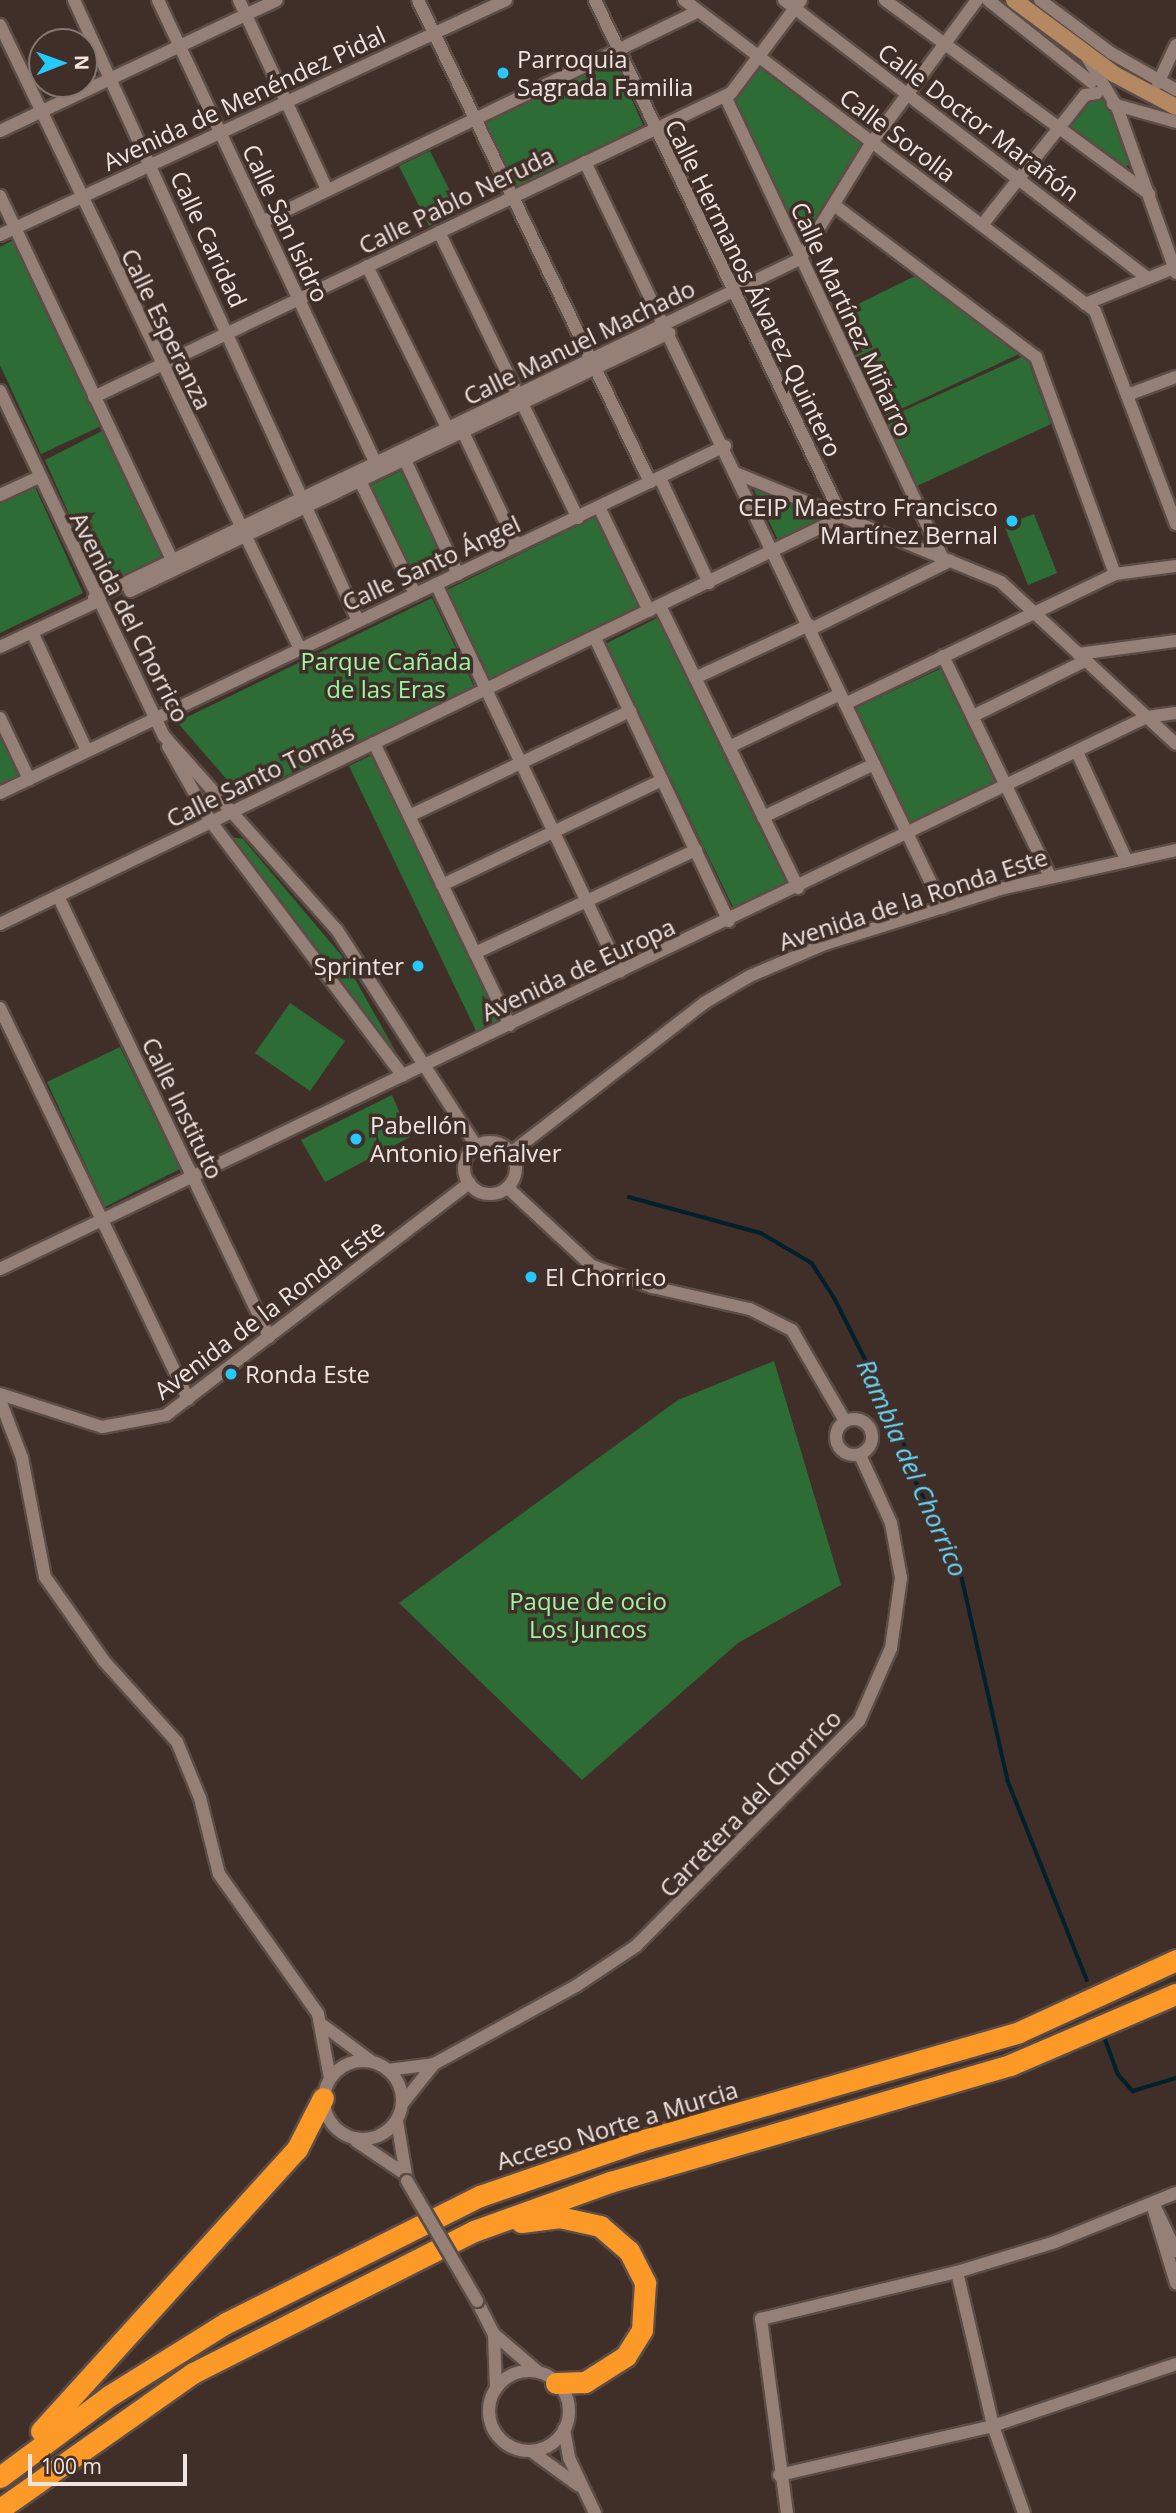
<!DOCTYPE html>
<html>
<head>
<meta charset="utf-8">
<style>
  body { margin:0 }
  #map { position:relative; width:1176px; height:2513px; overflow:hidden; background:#402e28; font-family:"Open Sans",sans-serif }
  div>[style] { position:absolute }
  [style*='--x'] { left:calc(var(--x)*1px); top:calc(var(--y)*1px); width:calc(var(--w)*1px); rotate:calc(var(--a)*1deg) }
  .green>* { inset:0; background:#2e6c36 }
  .stream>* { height:3.5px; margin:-1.75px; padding:0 1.75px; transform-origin:1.75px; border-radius:1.75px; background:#00212b }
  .roads { filter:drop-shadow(2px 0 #5b4c46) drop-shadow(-2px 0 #5b4c46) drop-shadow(0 2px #5b4c46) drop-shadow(0 -2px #5b4c46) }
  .minor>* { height:12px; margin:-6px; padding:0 6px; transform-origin:6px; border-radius:6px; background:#958078 }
  .minor>.ring { margin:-6px; padding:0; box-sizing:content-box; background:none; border:12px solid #958078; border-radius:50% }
  .secondary>* { height:16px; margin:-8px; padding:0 8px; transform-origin:8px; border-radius:8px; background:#b48860 }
  .motorway>* { height:21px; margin:-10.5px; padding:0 10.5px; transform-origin:10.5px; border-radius:10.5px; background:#fd9a27 }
  .bridges { filter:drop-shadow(2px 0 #5b4c46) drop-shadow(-2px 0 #5b4c46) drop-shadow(0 2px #5b4c46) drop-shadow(0 -2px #5b4c46) }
  .minor-bridge>* { height:12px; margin:-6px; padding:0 6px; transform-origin:6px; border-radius:6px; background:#958078 }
  .dots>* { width:19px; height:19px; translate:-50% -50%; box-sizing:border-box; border:4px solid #402e28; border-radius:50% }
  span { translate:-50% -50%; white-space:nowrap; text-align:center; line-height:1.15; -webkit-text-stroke:7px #402e28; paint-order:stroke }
  .poi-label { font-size:24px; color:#f0e4e0 }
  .left { translate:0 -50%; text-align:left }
  .right { translate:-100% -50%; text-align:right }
  .street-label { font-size:24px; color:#f0e4e0 }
  .park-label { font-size:24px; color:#9cf7a4 }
  .water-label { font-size:26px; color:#65d7fb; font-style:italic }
  .north { position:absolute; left:28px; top:28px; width:70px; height:70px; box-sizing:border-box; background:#402e28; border:2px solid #867772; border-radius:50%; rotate:89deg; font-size:19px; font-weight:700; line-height:28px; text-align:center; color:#f0e4e0 }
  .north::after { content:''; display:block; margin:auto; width:24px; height:32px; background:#25c9fe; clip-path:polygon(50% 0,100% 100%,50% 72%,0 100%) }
  .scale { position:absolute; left:28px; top:2454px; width:159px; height:32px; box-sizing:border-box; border:4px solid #f0e4e0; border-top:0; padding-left:9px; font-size:21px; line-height:24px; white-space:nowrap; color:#f0e4e0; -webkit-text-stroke:5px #402e28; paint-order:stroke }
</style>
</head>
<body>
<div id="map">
  <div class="green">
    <i style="clip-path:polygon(614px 58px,643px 125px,513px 190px,480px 123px)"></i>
    <i style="clip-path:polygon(761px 66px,868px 149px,801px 244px,735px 102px)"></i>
    <i style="clip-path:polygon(1097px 93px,1117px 107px,1137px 161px,1117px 171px,1059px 128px,1085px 95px)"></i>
    <i style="clip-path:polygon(430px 151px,460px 211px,429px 226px,399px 166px)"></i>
    <i style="clip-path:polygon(15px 239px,101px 426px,41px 454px,0 365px,0 247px)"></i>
    <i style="clip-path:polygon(915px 276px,1019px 354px,886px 416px,836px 315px)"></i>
    <i style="clip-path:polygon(1026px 355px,1051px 424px,917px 486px,885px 419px)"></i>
    <i style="clip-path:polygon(102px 431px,163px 557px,101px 586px,45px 460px)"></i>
    <i style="clip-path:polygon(401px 471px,448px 569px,416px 585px,369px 486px)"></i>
    <i style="clip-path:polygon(35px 487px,83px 593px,0 633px,0 503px)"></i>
    <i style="clip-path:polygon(753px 488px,823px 518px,778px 540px)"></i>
    <i style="clip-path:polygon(1034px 514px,1057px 573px,1028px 585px,1004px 525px)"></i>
    <i style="clip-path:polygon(597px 516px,641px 607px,490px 680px,447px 590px)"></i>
    <i style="clip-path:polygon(432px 598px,474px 686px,242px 797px,177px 722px)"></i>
    <i style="clip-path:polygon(659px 617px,788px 883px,734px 909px,605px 644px)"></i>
    <i style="clip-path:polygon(944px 667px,1001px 787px,913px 829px,856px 708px)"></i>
    <i style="clip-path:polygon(0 729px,22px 775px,0 786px)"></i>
    <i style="clip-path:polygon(374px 754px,503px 1021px,477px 1033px,349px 766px)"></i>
    <i style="clip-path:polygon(226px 836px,243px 839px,342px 956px,401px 1061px)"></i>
    <i style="clip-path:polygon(290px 1003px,345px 1041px,310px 1091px,255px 1053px)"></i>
    <i style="clip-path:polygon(120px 1047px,180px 1169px,105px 1207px,47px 1082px)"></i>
    <i style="clip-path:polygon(392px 1095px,410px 1137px,325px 1182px,301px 1140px)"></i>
    <i style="clip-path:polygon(774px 1361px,841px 1585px,738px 1643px,582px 1780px,399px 1603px,678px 1400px)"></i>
  </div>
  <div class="stream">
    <i style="--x:629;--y:1197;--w:137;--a:15.3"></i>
    <i style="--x:761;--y:1233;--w:59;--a:30.5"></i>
    <i style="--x:812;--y:1263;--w:43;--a:57.4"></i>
    <i style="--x:835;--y:1299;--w:144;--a:63.3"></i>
    <i style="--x:900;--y:1428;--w:50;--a:74.8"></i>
    <i style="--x:913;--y:1476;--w:104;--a:63.2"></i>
    <i style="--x:960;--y:1569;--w:217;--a:77.2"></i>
    <i style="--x:1008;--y:1781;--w:214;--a:68.3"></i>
    <i style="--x:1105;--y:2038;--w:38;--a:70"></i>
    <i style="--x:1118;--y:2074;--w:23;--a:49"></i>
    <i style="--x:1133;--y:2091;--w:45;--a:-16.8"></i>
  </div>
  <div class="roads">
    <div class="minor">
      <i style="--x:74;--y:0;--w:683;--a:65.42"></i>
      <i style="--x:158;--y:0;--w:517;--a:64.82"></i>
      <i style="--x:239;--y:0;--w:209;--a:65.1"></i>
      <i style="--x:418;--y:0;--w:535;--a:64.3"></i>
      <i style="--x:684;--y:0;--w:515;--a:37.11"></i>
      <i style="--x:1095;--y:311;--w:228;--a:69.2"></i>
      <i style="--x:784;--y:0;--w:458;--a:37.4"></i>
      <i style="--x:885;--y:0;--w:328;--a:36.3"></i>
      <i style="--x:988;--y:0;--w:132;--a:38.5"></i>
      <i style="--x:1040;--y:0;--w:89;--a:36.7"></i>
      <i style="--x:1111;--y:53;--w:75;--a:29.6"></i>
      <i style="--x:0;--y:25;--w:692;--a:64.32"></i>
      <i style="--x:1085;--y:54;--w:62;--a:58.9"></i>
      <i style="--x:1117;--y:107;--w:176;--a:70.4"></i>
      <i style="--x:1158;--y:83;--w:42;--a:-64.7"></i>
      <i style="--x:725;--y:96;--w:512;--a:64.79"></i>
      <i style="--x:1113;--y:104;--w:66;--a:15.9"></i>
      <i style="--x:0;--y:131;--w:306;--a:-25.3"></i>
      <i style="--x:585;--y:162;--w:827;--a:64.36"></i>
      <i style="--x:0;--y:196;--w:412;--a:64.7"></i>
      <i style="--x:834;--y:205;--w:253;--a:37"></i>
      <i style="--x:1036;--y:357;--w:231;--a:70"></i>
      <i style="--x:262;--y:222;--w:484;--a:-25.8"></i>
      <i style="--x:982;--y:225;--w:166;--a:-51.6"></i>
      <i style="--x:1085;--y:95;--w:12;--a:-9"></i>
      <i style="--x:439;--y:232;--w:318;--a:64.1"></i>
      <i style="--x:0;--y:235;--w:558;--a:-24.91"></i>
      <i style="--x:367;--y:266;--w:189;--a:63.6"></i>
      <i style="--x:1085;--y:304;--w:98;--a:-22.1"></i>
      <i style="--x:0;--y:391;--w:382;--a:64.6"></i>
      <i style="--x:164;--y:736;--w:260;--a:48.3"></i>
      <i style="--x:337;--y:930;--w:257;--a:57.2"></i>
      <i style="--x:1127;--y:395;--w:52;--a:-20.2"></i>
      <i style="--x:94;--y:397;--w:706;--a:-25.51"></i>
      <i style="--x:731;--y:93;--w:116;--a:-53"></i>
      <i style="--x:463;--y:432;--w:126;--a:64.7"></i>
      <i style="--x:405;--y:460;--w:126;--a:65.1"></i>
      <i style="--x:738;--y:474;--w:284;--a:22.3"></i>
      <i style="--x:1001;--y:582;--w:238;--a:42.8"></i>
      <i style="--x:660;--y:478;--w:116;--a:65"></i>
      <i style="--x:360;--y:481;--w:126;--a:64"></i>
      <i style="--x:0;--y:495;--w:43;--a:-24.8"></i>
      <i style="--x:599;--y:507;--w:115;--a:64.3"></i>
      <i style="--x:436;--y:584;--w:429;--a:64.6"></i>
      <i style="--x:130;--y:591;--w:598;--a:-25.58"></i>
      <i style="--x:94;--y:598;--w:783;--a:-25.65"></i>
      <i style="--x:800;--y:259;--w:137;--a:-58.4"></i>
      <i style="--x:872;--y:142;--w:177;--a:-53.5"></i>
      <i style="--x:660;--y:606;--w:314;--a:63.9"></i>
      <i style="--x:811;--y:629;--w:155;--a:-26.1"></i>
      <i style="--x:32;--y:632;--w:131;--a:65.2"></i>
      <i style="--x:595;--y:638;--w:313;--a:64.7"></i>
      <i style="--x:0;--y:647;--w:106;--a:-25.1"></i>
      <i style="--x:1078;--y:654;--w:99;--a:-7.6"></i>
      <i style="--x:943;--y:656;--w:245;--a:64.1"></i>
      <i style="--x:695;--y:678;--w:126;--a:-24.9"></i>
      <i style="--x:845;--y:704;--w:300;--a:-25.7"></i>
      <i style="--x:1115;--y:574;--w:62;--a:-7.5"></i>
      <i style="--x:973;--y:716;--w:125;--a:-26.2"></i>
      <i style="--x:0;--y:718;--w:68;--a:64.6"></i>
      <i style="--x:374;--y:743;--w:313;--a:64.3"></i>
      <i style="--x:168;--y:746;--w:87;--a:60.5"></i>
      <i style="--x:211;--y:822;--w:318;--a:52.9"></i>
      <i style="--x:729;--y:747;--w:123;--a:-25.5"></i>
      <i style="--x:1077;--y:752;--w:118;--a:65.4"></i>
      <i style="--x:0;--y:793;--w:804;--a:-25.58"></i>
      <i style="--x:409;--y:816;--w:245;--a:-25.4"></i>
      <i style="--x:763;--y:817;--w:123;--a:-25.5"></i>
      <i style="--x:442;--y:885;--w:244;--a:-25.5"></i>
      <i style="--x:58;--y:896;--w:489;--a:64.4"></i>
      <i style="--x:0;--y:924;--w:935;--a:-25.8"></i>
      <i style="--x:842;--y:517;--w:573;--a:-115.54"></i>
      <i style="--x:475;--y:953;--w:244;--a:-25"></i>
      <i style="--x:0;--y:1008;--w:434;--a:64.3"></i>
      <i class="ring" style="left:464px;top:1142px;width:40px;height:40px"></i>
      <i style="--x:512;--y:1152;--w:243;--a:-37.8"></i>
      <i style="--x:704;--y:1003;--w:53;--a:-30.4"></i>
      <i style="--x:750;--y:976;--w:82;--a:-23.1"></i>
      <i style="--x:825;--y:944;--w:183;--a:-17.4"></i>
      <i style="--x:1000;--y:889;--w:180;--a:-12.5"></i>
      <i style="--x:508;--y:1188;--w:115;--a:42.9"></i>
      <i style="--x:592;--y:1266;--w:64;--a:19.3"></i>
      <i style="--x:652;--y:1287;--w:100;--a:12.7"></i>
      <i style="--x:750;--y:1309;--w:47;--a:26.6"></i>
      <i style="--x:792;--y:1330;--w:105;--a:59.8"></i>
      <i style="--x:0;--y:1269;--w:1273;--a:-25.7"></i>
      <i style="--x:1147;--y:717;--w:29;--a:-8"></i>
      <i style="--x:0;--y:1394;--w:107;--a:17.9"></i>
      <i style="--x:102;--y:1427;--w:65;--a:-10.6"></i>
      <i style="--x:166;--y:1415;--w:382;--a:-37.4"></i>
      <i style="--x:0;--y:1400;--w:62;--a:69.2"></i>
      <i style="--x:22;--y:1458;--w:121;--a:79.1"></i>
      <i style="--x:45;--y:1577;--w:103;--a:54.9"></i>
      <i style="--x:104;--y:1661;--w:109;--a:48"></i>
      <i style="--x:177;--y:1742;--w:61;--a:67.7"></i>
      <i style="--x:200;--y:1798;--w:78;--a:76"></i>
      <i style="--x:219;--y:1874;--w:171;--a:54.7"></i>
      <i style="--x:318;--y:2014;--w:65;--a:79.4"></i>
      <i class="ring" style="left:836px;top:1419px;width:24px;height:24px"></i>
      <i style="--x:324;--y:2026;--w:59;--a:36.7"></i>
      <i class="ring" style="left:324px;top:2061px;width:66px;height:66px"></i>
      <i style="--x:388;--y:2070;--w:46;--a:-7.4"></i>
      <i style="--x:434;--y:2064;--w:162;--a:-28.8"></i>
      <i style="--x:576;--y:1986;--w:72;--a:-33.7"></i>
      <i style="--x:636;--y:1946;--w:317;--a:-45.3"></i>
      <i style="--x:859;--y:1721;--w:80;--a:-66.3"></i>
      <i style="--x:891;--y:1648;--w:71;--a:-81.9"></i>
      <i style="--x:901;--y:1578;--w:56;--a:-100.3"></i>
      <i style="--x:891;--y:1523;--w:75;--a:-114.5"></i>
      <i style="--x:402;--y:2104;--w:51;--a:-51.3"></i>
      <i style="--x:397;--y:2121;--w:61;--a:80.5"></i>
      <i style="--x:356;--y:2141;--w:55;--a:34"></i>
      <i style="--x:1152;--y:2204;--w:83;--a:73.1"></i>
      <i style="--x:1155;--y:2207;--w:49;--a:64.5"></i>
      <i style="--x:957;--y:2272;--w:158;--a:76.8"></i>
      <i style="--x:993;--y:2426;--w:92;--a:70.4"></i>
      <i style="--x:477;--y:2301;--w:37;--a:63"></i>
      <i style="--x:494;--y:2334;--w:57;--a:40.7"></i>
      <i style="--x:494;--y:2334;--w:55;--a:87.9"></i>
      <i class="ring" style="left:489px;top:2371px;width:68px;height:68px"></i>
      <i style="--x:564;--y:2429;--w:29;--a:80"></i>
      <i style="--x:569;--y:2458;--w:61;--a:64.7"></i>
      <i style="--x:531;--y:2451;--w:59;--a:36.1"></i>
      <i style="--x:779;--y:2475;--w:220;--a:-12.9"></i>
      <i style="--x:993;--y:2426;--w:193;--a:-18.7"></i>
      <i style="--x:787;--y:2513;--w:196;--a:-97.6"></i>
      <i style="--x:761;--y:2319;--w:202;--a:-13.5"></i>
      <i style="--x:957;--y:2272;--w:102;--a:-17"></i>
      <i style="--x:1055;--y:2242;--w:131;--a:-22"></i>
    </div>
    <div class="secondary">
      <i style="--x:1014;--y:0;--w:124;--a:36.5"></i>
      <i style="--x:1114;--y:74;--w:70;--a:28"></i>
    </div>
    <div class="motorway">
      <i style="--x:521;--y:2222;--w:38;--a:-7"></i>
      <i style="--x:559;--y:2217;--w:42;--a:12.4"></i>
      <i style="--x:600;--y:2226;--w:38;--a:41"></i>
      <i style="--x:629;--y:2251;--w:36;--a:63"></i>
      <i style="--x:645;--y:2283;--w:47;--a:93.7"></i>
      <i style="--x:642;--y:2330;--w:31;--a:122"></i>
      <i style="--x:626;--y:2356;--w:49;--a:147.6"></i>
      <i style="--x:585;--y:2382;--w:29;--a:178"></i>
      <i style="--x:41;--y:2431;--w:381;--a:-47.8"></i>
      <i style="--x:297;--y:2149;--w:57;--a:-63"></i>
      <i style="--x:0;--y:2477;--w:136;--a:-36.6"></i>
      <i style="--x:109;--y:2396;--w:138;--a:-32"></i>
      <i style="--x:226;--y:2323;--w:284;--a:-26.6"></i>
      <i style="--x:480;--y:2196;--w:169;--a:-19"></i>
      <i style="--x:640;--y:2141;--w:394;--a:-16"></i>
      <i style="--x:1019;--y:2032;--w:173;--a:-24.6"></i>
      <i style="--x:0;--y:2509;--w:236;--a:-35.2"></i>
      <i style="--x:193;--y:2373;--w:315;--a:-26.8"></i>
      <i style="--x:474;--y:2231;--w:145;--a:-19.8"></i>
      <i style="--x:610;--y:2182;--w:417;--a:-16.3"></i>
      <i style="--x:1010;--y:2065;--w:181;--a:-23.2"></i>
    </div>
  </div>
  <div class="bridges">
    <div class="minor-bridge">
      <i style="--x:407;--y:2181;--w:139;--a:59.7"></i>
    </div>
  </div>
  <div class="dots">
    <i style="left:503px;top:73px;background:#25c9fe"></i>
    <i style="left:1012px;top:521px;background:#25c9fe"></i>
    <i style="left:418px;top:966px;background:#25c9fe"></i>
    <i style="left:356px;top:1139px;background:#25c9fe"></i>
    <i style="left:531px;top:1277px;background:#25c9fe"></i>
    <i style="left:231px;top:1374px;background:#25c9fe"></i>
  </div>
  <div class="poi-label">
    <span class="left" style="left:517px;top:73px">Parroquia<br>Sagrada Familia</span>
    <span class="right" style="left:998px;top:521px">CEIP Maestro Francisco<br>Martínez Bernal</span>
    <span class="right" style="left:404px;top:966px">Sprinter</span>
    <span class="left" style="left:370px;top:1139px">Pabellón<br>Antonio Peñalver</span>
    <span class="left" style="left:545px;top:1277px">El Chorrico</span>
    <span class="left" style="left:245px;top:1374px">Ronda Este</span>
  </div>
  <div class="street-label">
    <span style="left:244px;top:98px;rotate:-25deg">Avenida de Menéndez Pidal</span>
    <span style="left:979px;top:122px;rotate:37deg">Calle Doctor Marañón</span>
    <span style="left:898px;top:135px;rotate:37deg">Calle Sorolla</span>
    <span style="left:456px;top:200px;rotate:-26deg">Calle Pablo Neruda</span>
    <span style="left:286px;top:223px;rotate:65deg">Calle San Isidro</span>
    <span style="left:209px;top:239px;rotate:65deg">Calle Caridad</span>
    <span style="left:754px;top:288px;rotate:64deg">Calle Hermanos Álvarez Quintero</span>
    <span style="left:852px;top:319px;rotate:65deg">Calle Martínez Miñarro</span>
    <span style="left:167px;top:329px;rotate:64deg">Calle Esperanza</span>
    <span style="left:579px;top:342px;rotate:-26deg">Calle Manuel Machado</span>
    <span style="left:431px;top:563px;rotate:-25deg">Calle Santo Ángel</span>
    <span style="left:130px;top:617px;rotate:63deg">Avenida del Chorrico</span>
    <span style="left:260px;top:775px;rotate:-26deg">Calle Santo Tomás</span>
    <span style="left:913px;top:899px;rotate:-18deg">Avenida de la Ronda Este</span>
    <span style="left:578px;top:969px;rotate:-25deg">Avenida de Europa</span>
    <span style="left:183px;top:1108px;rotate:64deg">Calle Instituto</span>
    <span style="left:269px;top:1309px;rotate:-37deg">Avenida de la Ronda Este</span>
    <span style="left:750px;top:1803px;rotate:-46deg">Carretera del Chorrico</span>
    <span style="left:617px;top:2125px;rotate:-17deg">Acceso Norte a Murcia</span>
  </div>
  <div class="park-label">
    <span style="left:386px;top:675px">Parque Cañada<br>de las Eras</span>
    <span style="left:588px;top:1615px">Paque de ocio<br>Los Juncos</span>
  </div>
  <div class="water-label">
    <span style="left:912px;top:1468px;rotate:66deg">Rambla del Chorrico</span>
  </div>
  <div class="north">N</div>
  <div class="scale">100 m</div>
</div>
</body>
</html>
